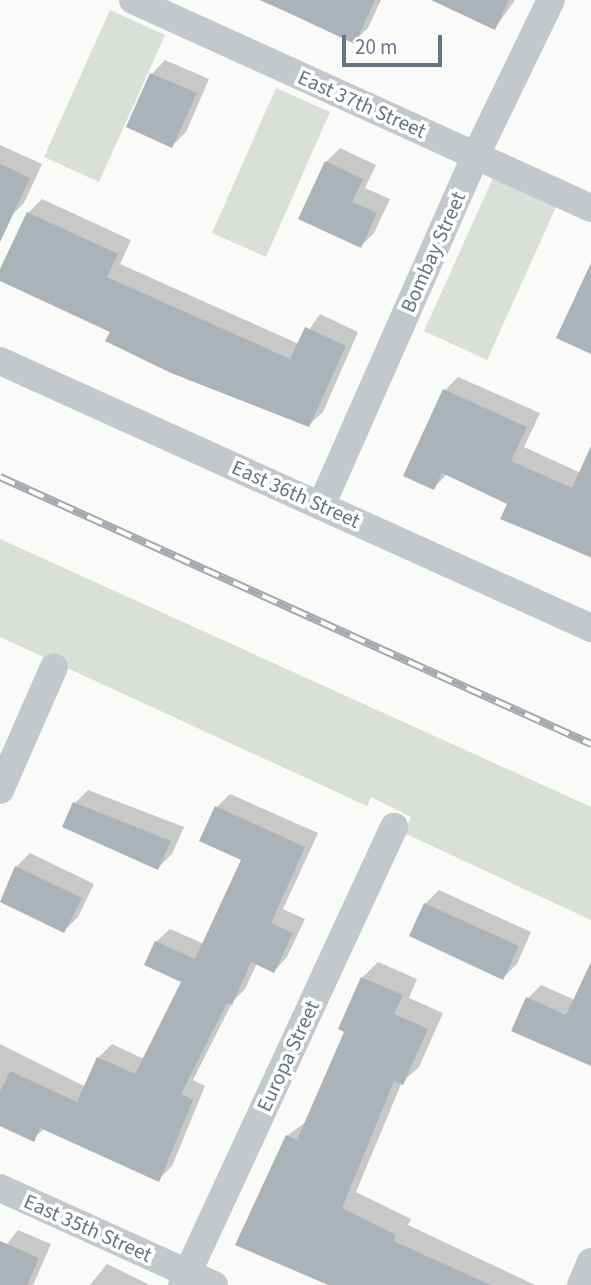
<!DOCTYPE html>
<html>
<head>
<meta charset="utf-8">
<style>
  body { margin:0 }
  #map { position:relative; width:591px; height:1285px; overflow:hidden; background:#fafaf8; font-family:"Source Sans 3",sans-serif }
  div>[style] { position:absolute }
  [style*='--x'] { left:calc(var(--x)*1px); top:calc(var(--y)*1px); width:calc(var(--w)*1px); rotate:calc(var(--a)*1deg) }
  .green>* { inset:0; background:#dadfd7 }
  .shadow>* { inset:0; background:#0003 }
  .building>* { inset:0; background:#aab3b9 }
  .street>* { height:28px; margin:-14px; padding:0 14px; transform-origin:14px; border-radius:14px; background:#c3c8cc }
  .rail>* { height:8px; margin-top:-4px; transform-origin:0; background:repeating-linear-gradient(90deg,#fff 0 16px,#a2aab0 0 32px); box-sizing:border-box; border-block:2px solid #a2aab0 }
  span { translate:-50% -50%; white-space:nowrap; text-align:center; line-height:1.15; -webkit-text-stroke:7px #fff; paint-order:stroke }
  .street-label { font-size:21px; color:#657683 }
  .scale { position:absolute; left:342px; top:35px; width:100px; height:32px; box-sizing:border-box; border:4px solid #657683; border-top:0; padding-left:9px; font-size:21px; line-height:24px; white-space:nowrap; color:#657683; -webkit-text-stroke:5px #fff; paint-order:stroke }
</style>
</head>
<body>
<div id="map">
  <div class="green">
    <i style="clip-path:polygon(110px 10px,165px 35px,99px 182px,44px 157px)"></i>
    <i style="clip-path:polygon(276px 88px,330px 112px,266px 257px,212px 233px)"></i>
    <i style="clip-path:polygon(493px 178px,556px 207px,487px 360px,424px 331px)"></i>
    <i style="clip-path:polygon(0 539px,591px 807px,591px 920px,404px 833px,411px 817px,371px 797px,367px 806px,0 637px)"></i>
  </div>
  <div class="shadow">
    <i style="clip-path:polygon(259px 0,381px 0,368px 28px,354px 41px)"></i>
    <i style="clip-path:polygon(464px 0,515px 0,495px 28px)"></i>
    <i style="clip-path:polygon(165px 60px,209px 79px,186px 132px,172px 146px,129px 127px,152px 74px)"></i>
    <i style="clip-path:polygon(0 145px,42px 164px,24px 203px,10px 217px,0 212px)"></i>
    <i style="clip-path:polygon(340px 148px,376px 165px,365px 188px,390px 199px,374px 233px,361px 246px,326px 162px)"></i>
    <i style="clip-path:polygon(42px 199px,131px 240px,120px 264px,299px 344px,320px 314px,358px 332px,323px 412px,309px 425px,0 279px,28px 213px)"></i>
    <i style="clip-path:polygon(458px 377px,540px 413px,524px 447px,581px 473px,591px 457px,591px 558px,502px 518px,509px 503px,447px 474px,434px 488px,445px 390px)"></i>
    <i style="clip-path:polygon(88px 790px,184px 827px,172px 854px,158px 868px,75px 803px)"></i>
    <i style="clip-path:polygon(230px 794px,318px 833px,283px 909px,305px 919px,287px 957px,274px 971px,257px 963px,245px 989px,233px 1001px,193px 1080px,205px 1086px,172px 1166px,158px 1180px,45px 1128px,33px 1139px,0 1124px,0 1044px,86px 1087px,98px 1058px,112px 1044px,144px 1059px,183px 981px,156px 942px,170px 929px,204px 944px,243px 859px,217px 807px)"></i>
    <i style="clip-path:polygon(30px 853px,94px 884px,78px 917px,64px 931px,16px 867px)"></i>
    <i style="clip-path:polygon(439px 890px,531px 932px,517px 964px,503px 978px,411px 935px,425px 904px)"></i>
    <i style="clip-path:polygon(378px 962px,417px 979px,409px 998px,443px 1013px,419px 1067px,402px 1082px,356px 1192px,411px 1219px,408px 1225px,535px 1285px,328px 1285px,287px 1136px,307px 1121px,347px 1031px,362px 978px)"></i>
    <i style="clip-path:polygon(591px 975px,591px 1064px,528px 998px,541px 985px,575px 1000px)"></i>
    <i style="clip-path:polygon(18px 1230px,51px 1244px,33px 1285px,0 1285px,0 1253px)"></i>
    <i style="clip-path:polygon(107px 1264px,148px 1284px,147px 1285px,90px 1285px)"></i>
  </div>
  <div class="building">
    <i style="clip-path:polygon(261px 0,375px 0,355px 44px)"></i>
    <i style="clip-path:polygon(431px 0,509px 0,495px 30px)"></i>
    <i style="clip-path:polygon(150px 73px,197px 93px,172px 148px,126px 127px)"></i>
    <i style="clip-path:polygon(325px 161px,363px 179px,352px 202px,377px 213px,361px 248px,298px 219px)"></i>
    <i style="clip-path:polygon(0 164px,30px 178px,0 242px)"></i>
    <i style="clip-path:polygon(27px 212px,118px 254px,107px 277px,290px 359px,305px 327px,346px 346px,309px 427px,171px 373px,105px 341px,110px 332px,0 281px,0 269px)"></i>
    <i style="clip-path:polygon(591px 263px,591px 354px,556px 338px)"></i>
    <i style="clip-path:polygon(443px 389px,527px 427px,511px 461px,572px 488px,591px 446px,591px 557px,500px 519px,507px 504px,442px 473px,434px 490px,403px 476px)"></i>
    <i style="clip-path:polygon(73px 802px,171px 841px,158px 870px,62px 827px)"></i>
    <i style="clip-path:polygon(215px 806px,305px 847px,271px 923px,293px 933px,274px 973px,251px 962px,232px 1005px,227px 1003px,181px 1094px,193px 1100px,159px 1182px,40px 1128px,34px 1142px,0 1126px,0 1092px,10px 1071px,77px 1102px,97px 1057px,135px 1074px,181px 982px,144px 965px,155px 941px,195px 959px,241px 860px,199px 841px)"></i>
    <i style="clip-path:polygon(15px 866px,82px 898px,64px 933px,0 902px)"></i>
    <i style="clip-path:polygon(424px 903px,519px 946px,503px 980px,409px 936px)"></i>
    <i style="clip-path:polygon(591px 962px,591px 1066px,511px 1031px,526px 997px,566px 1015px)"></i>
    <i style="clip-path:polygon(361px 977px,403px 995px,394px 1014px,428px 1029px,403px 1085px,394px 1081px,342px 1208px,396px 1235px,393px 1241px,491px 1285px,328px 1285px,235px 1245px,286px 1135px,297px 1140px,344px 1032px,338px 1029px)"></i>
    <i style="clip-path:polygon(0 1241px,39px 1258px,27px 1285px,0 1285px)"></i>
  </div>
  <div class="street">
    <i style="--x:133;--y:0;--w:503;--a:24.43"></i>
    <i style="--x:0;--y:361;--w:649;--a:24.31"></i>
    <i style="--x:321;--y:506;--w:384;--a:-66.2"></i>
    <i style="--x:476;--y:155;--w:172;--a:-64.2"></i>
    <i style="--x:0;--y:790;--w:134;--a:-66.3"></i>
    <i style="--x:0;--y:1188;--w:235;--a:24.4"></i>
    <i style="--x:182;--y:1285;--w:505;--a:-65.16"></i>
    <i style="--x:581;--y:1285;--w:25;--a:-67"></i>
  </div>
  <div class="rail">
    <i style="--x:0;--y:477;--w:649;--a:24.31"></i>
  </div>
  <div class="street-label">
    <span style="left:362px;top:104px;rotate:24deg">East 37th Street</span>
    <span style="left:433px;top:252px;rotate:-66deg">Bombay Street</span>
    <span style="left:296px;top:494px;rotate:24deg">East 36th Street</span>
    <span style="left:288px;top:1056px;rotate:-65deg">Europa Street</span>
    <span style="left:88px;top:1228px;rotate:24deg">East 35th Street</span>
  </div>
  <div class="scale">20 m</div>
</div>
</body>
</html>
